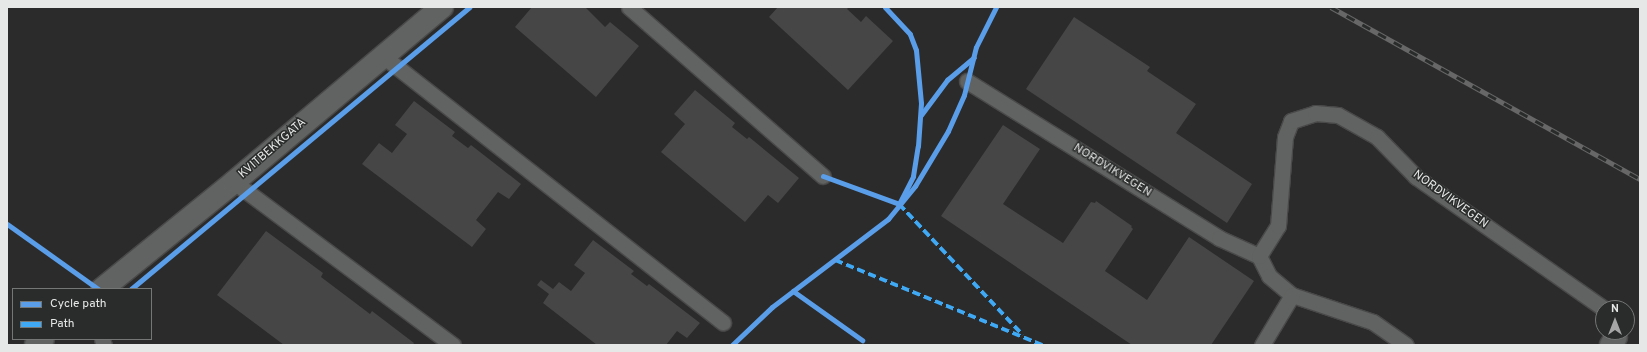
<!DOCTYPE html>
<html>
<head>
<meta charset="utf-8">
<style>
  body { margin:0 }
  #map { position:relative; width:1647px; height:352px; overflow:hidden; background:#2b2b2b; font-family:Overpass,sans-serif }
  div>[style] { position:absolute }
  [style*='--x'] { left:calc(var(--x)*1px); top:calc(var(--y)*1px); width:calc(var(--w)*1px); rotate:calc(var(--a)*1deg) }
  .building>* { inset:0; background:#464647 }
  .roads { filter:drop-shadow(1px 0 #494949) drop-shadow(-1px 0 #494949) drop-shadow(0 1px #494949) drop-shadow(0 -1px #494949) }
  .service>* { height:15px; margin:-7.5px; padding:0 7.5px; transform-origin:7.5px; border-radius:7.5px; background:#606361 }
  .minor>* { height:22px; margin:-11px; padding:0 11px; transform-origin:11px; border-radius:11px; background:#606361 }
  .rail>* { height:4.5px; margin-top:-2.25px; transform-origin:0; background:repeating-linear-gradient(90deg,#2a2c2b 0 9px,#666766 0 18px); box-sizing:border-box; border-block:1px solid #666766 }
  .quiet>* { height:4px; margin-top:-2px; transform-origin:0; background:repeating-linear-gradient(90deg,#3fa9f5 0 8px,transparent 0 12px) }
  .cycleway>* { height:5px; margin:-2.5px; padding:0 2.5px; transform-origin:2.5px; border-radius:2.5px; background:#5a9eea }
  span { translate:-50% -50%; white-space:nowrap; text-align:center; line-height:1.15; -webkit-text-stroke:3px #2a2c2b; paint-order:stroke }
  .street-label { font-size:12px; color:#e6e8e7 }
  .frame { position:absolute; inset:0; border:8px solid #e6e8e7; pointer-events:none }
  .legend { position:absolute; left:12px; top:288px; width:140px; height:52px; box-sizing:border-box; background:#2a2c2b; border:1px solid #757776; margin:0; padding:5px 7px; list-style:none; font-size:12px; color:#e6e8e7 }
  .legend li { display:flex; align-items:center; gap:8px; height:20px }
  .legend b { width:20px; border:1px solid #757776 }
  .north { position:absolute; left:1595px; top:300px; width:40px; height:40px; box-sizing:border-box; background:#2a2c2b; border:1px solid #757776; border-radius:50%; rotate:0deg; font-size:11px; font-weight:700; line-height:16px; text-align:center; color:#e6e8e7 }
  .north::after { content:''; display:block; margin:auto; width:14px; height:18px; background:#a5a6a5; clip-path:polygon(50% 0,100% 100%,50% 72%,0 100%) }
</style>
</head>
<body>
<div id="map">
  <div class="building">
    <i style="clip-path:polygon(532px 7px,585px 7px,605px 27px,610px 22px,639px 46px,596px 97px,515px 27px)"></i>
    <i style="clip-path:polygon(778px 7px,849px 7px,847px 9px,861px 22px,866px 16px,893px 41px,848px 90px,769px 17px)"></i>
    <i style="clip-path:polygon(1074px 17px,1150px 67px,1147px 71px,1196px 104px,1176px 133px,1252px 184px,1227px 223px,1026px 89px)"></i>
    <i style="clip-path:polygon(695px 90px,735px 123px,732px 127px,747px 139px,749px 137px,799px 178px,778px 203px,768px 195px,745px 222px,661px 152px,685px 124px,674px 114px)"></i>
    <i style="clip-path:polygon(414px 101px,455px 132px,452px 136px,468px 148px,471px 145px,521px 184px,509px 199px,498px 192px,476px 220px,486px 229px,472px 247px,362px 164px,379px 143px,392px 153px,407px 134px,395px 125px)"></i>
    <i style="clip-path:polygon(1003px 125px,1040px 149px,1003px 204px,1063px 243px,1091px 202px,1095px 203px,1096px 201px,1132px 226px,1131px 227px,1133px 229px,1105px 271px,1147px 300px,1189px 237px,1254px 281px,1211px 345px,1132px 345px,941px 216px)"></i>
    <i style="clip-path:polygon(266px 231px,323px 273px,321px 277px,370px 314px,372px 311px,414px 343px,413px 345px,284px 345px,217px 295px)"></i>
    <i style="clip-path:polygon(593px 240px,634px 271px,631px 274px,647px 286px,649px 284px,700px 323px,687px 338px,677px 331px,666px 345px,597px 345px,543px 303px,549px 294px,537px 285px,541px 280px,553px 289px,559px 282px,571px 291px,585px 273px,574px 265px)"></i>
  </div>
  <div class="roads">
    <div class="service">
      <i style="--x:629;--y:7;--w:257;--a:41.1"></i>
      <i style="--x:383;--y:56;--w:432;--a:38.1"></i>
      <i style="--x:967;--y:81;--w:297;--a:31.9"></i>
      <i style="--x:1219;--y:238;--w:44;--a:24.2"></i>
      <i style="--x:1259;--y:256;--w:22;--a:63"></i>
      <i style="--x:1269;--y:276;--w:30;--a:40"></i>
      <i style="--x:1292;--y:295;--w:85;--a:18.4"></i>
      <i style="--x:1373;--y:322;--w:40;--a:34.9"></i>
      <i style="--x:234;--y:182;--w:273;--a:36.7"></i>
      <i style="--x:1259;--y:256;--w:36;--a:-58"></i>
      <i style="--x:1278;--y:226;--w:89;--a:-85.5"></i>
      <i style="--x:1285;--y:137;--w:17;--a:-69"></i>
      <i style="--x:1291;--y:121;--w:25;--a:-18"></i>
      <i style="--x:1315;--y:113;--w:23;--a:5"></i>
      <i style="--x:1338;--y:115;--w:45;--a:29.4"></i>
      <i style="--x:1377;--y:137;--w:56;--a:45.7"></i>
      <i style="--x:1416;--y:177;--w:228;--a:35"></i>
      <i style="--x:102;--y:339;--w:6;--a:72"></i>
      <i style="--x:1262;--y:345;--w:58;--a:-59"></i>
    </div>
    <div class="minor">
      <i style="--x:102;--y:289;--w:170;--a:-39"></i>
      <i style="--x:234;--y:182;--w:272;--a:-40.1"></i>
      <i style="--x:36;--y:345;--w:9;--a:-41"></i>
      <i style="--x:1611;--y:345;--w:9;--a:-58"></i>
    </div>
  </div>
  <div class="rail">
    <i style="--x:1331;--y:7;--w:354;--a:29.1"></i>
  </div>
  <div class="quiet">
    <i style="--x:899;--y:204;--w:180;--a:46.6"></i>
    <i style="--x:835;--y:260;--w:224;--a:22.3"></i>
  </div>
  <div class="cycleway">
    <i style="--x:921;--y:115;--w:44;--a:-53.4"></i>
    <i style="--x:947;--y:80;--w:35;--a:-40"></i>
    <i style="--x:823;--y:176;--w:81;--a:20.2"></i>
    <i style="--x:899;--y:204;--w:31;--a:-63"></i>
    <i style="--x:913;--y:176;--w:30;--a:-81"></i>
    <i style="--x:918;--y:146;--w:43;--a:-86"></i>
    <i style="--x:921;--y:103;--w:53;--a:-95.4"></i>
    <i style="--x:916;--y:50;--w:17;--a:-111"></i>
    <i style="--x:910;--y:34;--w:37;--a:-133"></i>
    <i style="--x:7;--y:224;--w:112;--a:35.5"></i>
    <i style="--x:131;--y:289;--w:441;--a:-39.8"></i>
    <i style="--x:793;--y:291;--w:85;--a:35.4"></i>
    <i style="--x:732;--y:345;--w:55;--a:-43.5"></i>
    <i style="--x:772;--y:307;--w:146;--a:-37.2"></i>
    <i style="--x:888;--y:219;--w:43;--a:-50.7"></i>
    <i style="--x:915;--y:186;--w:64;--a:-59"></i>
    <i style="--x:948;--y:131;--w:39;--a:-66"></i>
    <i style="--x:964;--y:95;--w:49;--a:-76"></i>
    <i style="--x:976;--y:47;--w:45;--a:-63.4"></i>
  </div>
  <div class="street-label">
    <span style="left:273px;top:149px;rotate:-41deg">KVITBEKKGATA</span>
    <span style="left:1112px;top:171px;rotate:32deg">NORDVIKVEGEN</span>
    <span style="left:1450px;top:200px;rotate:36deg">NORDVIKVEGEN</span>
  </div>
  <div class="frame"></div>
  <ul class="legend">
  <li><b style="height:5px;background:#5a9eea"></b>Cycle path</li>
  <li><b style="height:5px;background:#3fa9f5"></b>Path</li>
  </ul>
  <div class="north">N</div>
</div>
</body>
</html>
